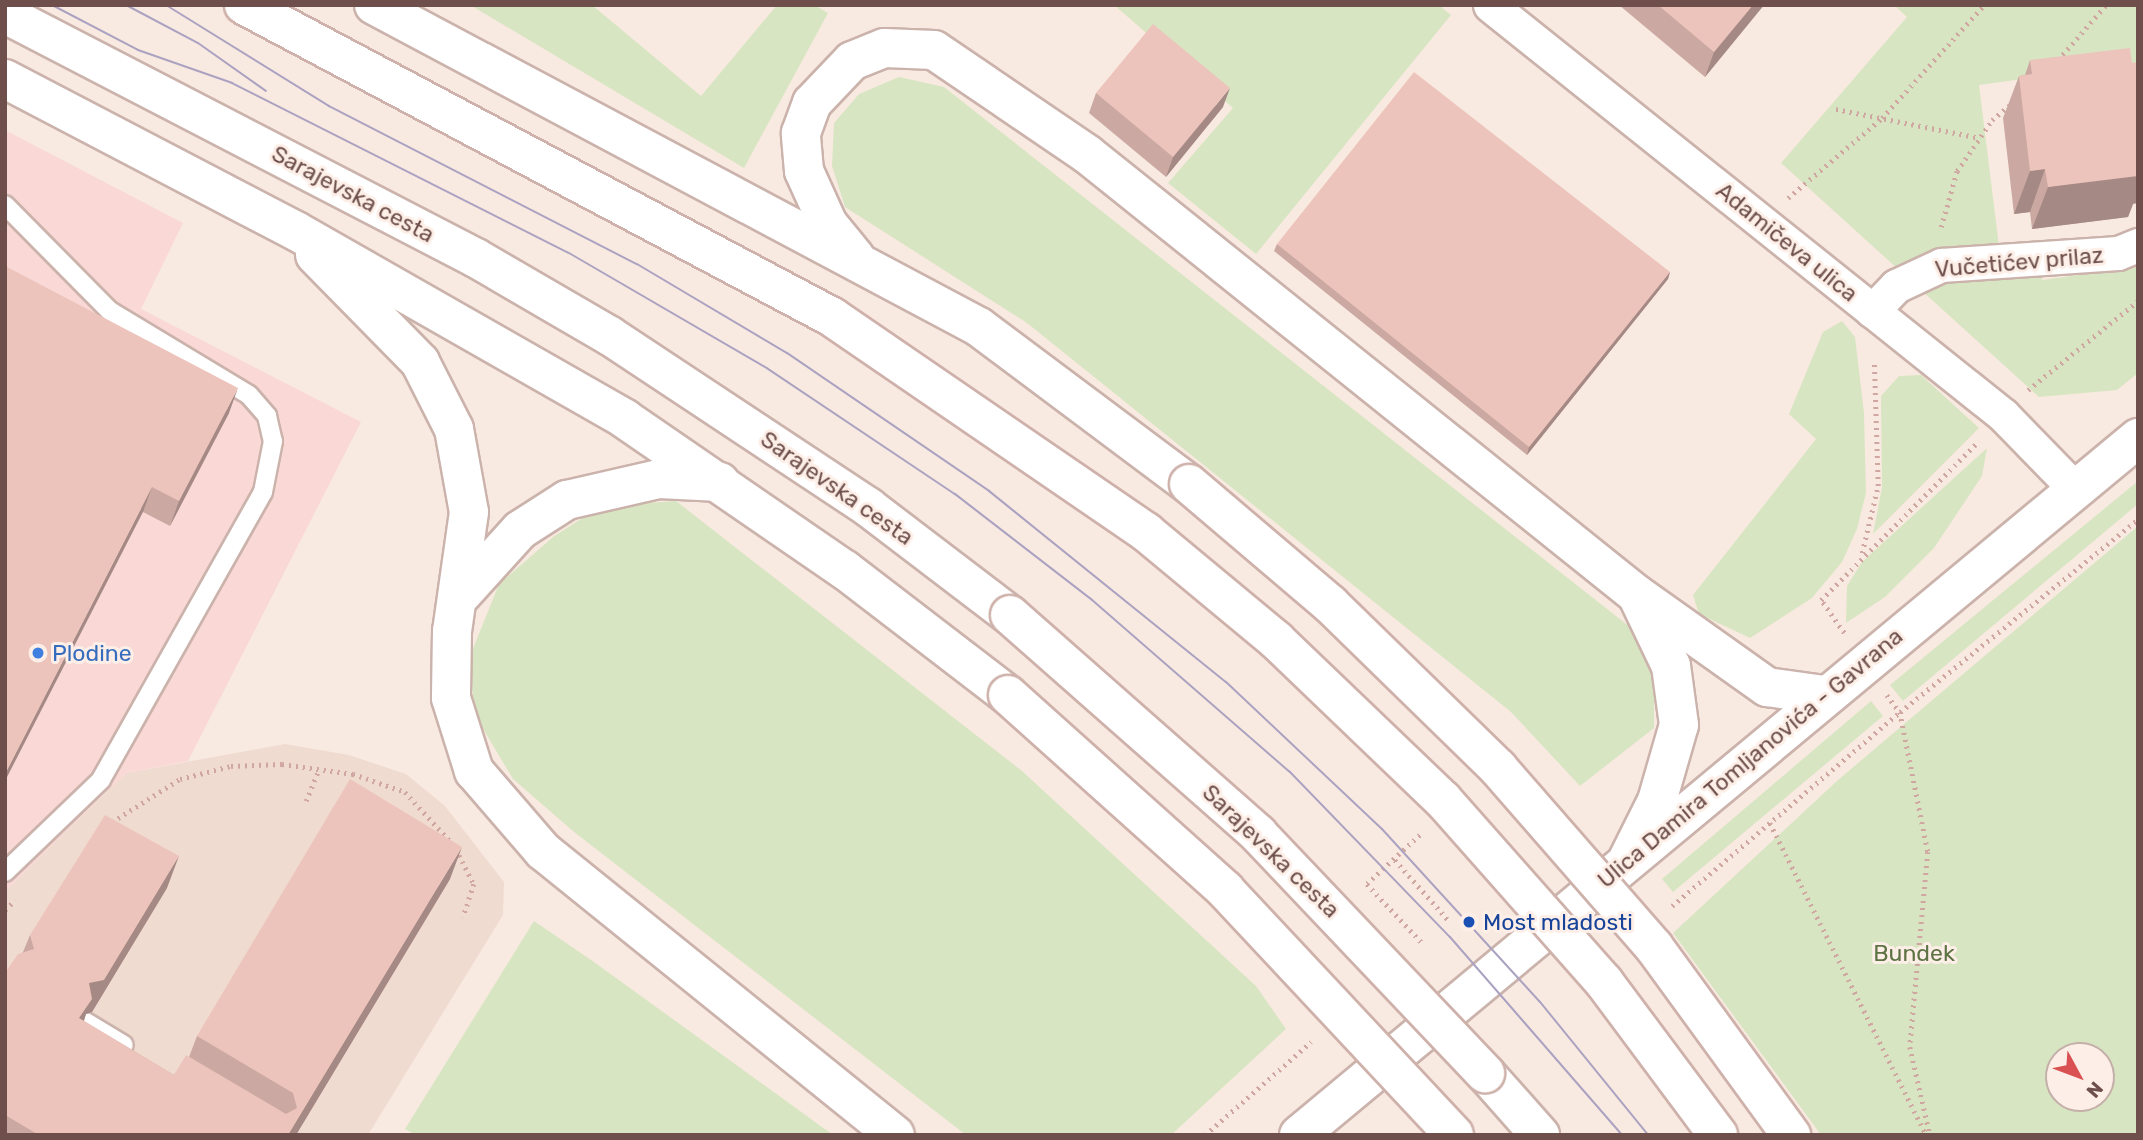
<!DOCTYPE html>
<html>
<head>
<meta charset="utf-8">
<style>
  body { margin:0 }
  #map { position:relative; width:2143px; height:1140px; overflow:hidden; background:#f9eae1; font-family:Rubik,sans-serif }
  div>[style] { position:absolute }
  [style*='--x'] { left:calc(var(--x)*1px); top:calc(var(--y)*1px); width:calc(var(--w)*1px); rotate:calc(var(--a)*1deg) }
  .residential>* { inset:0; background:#f0dbd1 }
  .commercial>* { inset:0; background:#f9d8d6 }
  .green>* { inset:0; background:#d8e5c2 }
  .path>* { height:4.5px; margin-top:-2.25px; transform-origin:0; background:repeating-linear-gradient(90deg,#d0a7a0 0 2px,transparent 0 7px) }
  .roads { filter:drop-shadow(2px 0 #cbb3ac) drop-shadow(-2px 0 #cbb3ac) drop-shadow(0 2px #cbb3ac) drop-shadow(0 -2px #cbb3ac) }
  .service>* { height:18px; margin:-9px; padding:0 9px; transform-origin:9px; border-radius:9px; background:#fff }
  .minor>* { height:33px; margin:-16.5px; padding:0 16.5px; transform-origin:16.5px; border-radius:16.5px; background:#fff }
  .tertiary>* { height:38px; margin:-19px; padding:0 19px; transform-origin:19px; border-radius:19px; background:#fff }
  .secondary>* { height:38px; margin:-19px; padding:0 19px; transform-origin:19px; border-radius:19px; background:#fff }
  .tram>* { height:2px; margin:-1px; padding:0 1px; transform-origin:1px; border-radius:1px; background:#aba2c1 }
  .bridges { filter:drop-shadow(2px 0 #ceb1aa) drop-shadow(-2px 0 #ceb1aa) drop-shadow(0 2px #ceb1aa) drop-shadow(0 -2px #ceb1aa) }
  .secondary-bridge>* { height:38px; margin:-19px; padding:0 19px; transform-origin:19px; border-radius:19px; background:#fff }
  .wall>* { inset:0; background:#cba9a2 }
  .shaded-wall>* { inset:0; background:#a58984 }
  .building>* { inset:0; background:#ecc4bc }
  .dots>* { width:19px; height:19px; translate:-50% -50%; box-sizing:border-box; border:4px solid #fdefe7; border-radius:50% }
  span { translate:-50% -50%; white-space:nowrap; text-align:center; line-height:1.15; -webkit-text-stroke:6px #fdefe7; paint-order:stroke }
  .street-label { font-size:23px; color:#6e4f4b }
  .shop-label { font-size:23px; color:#366cbe }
  .left { translate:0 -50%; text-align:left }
  .transit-label { font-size:23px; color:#164399 }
  .park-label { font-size:23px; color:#5d7344 }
  .frame { position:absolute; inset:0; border:7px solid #6e4f4b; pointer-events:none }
  .north { position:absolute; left:2045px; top:1042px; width:70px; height:70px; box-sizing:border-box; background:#fdefe7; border:2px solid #c4afa9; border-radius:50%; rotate:131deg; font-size:19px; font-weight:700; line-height:28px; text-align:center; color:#6e4f4b }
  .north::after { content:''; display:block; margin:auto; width:24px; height:32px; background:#d95152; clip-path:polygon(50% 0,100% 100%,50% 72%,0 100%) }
</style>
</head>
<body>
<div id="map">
  <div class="residential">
    <i style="clip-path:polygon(285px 744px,349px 755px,406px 774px,445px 806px,504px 882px,503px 915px,368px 1135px,5px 1135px,5px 891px,126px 773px)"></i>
  </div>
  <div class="commercial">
    <i style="clip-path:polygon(5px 130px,183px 223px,141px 309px,361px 422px,188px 761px,126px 773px,5px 891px)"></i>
  </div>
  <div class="green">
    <i style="clip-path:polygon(470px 5px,592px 5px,701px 96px,777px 5px,814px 5px,828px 13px,744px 168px)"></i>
    <i style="clip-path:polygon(1114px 5px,1439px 5px,1451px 15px,1256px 254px,1168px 183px,1233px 108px)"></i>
    <i style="clip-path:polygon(1894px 5px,2138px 5px,2138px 63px,1979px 85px,1999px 246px,2037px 241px,2042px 280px,2138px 267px,2138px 373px,2117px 390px,2039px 397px,1781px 163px,1907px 17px)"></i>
    <i style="clip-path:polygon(899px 77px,944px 87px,1635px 631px,1654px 676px,1654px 728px,1580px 786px,1511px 712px,1027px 323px,845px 207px,832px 166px,834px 123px,859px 94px)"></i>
    <i style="clip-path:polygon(1842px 321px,1855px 337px,1864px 413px,1866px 493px,1857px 529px,1842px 562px,1812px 598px,1750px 638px,1699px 614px,1693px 595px,1816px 439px,1789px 414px,1823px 332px)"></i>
    <i style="clip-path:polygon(1921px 375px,1979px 428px,1873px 534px,1882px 487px,1881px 396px,1899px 376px)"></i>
    <i style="clip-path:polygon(1987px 448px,1982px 476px,1934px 548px,1885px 597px,1846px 623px,1847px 586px,1862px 562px)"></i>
    <i style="clip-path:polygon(2138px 481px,2138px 504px,1903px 701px,1890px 685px)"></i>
    <i style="clip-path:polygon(676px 501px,1022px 771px,1256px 986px,1286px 1029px,1171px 1135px,966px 1135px,574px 832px,513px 779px,476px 717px,468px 661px,499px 584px,553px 537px,601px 506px)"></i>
    <i style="clip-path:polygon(evenodd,2138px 526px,2138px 1135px,1821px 1135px,1673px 933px,1838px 780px,2138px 526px,2101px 1056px,2101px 1098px,2059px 1098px,2059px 1056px,2101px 1056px)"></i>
    <i style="clip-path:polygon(1871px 701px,1883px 716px,1673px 892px,1662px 879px)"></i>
    <i style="clip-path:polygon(534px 921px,594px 962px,833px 1135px,416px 1135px,405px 1129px)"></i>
  </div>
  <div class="path">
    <i style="--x:2058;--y:60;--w:73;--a:-48.9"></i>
    <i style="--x:1836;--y:109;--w:147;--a:11.4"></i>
    <i style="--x:1788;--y:198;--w:123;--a:-40.4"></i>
    <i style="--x:1882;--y:118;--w:152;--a:-47.9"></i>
    <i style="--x:1941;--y:227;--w:58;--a:-74.1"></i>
    <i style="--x:1957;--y:171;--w:62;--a:-55.5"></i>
    <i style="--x:1992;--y:120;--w:25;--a:-40"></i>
    <i style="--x:2028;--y:390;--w:141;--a:-39"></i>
    <i style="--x:1862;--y:553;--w:69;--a:-76.6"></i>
    <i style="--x:1878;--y:486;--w:125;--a:-91.8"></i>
    <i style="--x:1844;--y:633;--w:40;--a:-124.9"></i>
    <i style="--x:1821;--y:600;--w:224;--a:-45.2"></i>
    <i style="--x:1887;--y:695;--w:21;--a:53"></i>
    <i style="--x:1900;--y:712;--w:306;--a:-39"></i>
    <i style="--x:306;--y:801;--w:35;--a:-68"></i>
    <i style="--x:112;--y:822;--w:80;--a:-32.3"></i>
    <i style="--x:180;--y:779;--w:53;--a:-14.3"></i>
    <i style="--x:231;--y:766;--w:51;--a:-2.2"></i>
    <i style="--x:282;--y:764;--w:72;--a:8"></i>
    <i style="--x:353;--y:774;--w:55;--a:19.1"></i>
    <i style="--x:405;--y:792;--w:68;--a:47.4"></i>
    <i style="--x:1770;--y:823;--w:349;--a:63.4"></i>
    <i style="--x:1420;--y:835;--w:72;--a:137.2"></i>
    <i style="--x:1367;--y:884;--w:83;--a:46.9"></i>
    <i style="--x:456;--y:849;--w:39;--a:63"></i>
    <i style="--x:474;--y:884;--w:35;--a:108"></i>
    <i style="--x:1395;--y:860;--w:83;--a:48.4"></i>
    <i style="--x:1672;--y:906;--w:299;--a:-40.4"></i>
    <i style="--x:1900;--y:712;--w:143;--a:78.7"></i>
    <i style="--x:1928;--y:852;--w:196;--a:95.3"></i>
    <i style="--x:1910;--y:1047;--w:90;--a:77.2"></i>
    <i style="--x:5;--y:910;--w:14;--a:-45"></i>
    <i style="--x:1205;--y:1135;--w:141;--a:-41.3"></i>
  </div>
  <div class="roads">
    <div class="service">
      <i style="--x:5;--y:205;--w:149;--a:45.3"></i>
      <i style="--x:110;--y:311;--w:162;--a:31.1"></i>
      <i style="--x:249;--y:395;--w:28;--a:49"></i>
      <i style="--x:267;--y:416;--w:26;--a:77"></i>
      <i style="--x:273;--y:441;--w:52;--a:101.1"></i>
      <i style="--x:263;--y:492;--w:330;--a:119.4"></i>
      <i style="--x:101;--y:780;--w:133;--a:136.2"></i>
      <i style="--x:86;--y:1022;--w:44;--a:31.2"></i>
    </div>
    <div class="minor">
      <i style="--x:1490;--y:5;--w:657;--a:38.63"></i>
      <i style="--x:2003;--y:415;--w:103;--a:45.8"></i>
      <i style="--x:1872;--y:311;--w:35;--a:-46"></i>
      <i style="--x:1896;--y:286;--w:50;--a:-25"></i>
      <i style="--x:1941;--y:265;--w:177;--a:-3.9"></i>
      <i style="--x:2118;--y:253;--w:22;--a:-22"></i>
    </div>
    <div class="tertiary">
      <i style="--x:1299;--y:1135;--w:1091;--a:-39.72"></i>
    </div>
    <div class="secondary">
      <i style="--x:374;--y:5;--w:685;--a:28.02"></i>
      <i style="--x:979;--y:327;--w:262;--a:36.8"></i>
      <i style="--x:5;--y:14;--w:530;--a:27.39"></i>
      <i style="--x:476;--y:258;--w:155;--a:30.2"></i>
      <i style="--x:610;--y:336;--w:310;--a:33.5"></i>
      <i style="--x:868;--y:507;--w:178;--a:37.3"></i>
      <i style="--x:5;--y:79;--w:328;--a:27.6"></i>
      <i style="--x:296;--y:231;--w:379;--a:29.7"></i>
      <i style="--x:625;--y:419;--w:267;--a:34.5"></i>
      <i style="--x:845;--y:570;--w:205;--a:37.5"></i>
      <i style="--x:315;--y:255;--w:150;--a:45.5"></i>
      <i style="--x:420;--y:362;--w:75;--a:63.1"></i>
      <i style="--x:454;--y:429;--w:84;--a:79.8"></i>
      <i style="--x:469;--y:512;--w:120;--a:98.1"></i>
      <i style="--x:452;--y:631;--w:67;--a:90.9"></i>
      <i style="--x:451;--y:698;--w:77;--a:72.5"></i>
      <i style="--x:474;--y:771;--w:106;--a:49.2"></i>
      <i style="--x:543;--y:851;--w:452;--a:38.9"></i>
      <i style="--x:855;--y:257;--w:43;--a:-129.3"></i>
      <i style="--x:828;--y:224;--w:58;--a:-114.4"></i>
      <i style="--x:804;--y:171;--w:38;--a:-95"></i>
      <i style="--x:801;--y:133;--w:32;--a:-70"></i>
      <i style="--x:812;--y:103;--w:58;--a:-46.4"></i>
      <i style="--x:852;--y:61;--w:35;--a:-22"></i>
      <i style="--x:885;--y:48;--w:49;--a:2.3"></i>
      <i style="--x:934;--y:50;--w:185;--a:34.2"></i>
      <i style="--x:1087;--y:154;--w:704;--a:38.71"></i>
      <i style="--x:1636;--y:594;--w:161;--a:35.4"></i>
      <i style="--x:1767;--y:687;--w:58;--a:8"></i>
      <i style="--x:462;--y:594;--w:86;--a:-47.8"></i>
      <i style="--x:520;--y:530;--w:56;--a:-32.6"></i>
      <i style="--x:567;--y:500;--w:94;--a:-12.9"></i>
      <i style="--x:659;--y:479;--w:61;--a:2.8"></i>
      <i style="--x:1628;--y:859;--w:65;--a:-63.4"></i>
      <i style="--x:1657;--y:801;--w:79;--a:-73.9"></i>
      <i style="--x:1679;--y:725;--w:60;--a:-97.7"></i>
      <i style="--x:1671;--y:666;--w:74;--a:-115.5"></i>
      <i style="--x:1485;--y:1073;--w:83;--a:48.4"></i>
    </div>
  </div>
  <div class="tram">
    <i style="--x:52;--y:5;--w:97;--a:27.6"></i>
    <i style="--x:138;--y:50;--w:100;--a:19.3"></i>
    <i style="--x:232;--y:83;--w:377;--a:26.8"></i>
    <i style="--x:569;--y:253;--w:230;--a:30.2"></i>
    <i style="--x:768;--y:369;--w:225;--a:33.8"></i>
    <i style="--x:955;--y:494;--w:173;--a:37.7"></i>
    <i style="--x:1092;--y:600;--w:261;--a:41"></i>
    <i style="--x:1289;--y:771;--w:231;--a:45.9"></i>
    <i style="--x:1450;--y:937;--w:262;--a:49"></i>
    <i style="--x:126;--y:5;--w:81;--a:27.8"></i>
    <i style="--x:198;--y:43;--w:83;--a:35.2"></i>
    <i style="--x:166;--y:5;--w:192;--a:31.8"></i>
    <i style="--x:329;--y:106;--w:346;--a:27.2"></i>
    <i style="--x:637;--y:264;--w:174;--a:30.7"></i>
    <i style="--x:787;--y:353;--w:245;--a:34.3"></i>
    <i style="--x:989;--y:491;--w:304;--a:38.9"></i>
    <i style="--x:1226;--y:682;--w:214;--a:43.3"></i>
    <i style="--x:1382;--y:829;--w:234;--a:47.6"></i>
    <i style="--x:1540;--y:1002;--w:171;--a:50.9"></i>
  </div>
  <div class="bridges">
    <div class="secondary-bridge">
      <i style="--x:244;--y:5;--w:666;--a:27.95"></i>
      <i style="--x:832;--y:317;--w:381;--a:34.4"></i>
      <i style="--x:1146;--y:532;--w:169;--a:39.7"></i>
      <i style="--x:1276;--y:640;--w:231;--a:43.8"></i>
      <i style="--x:1443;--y:800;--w:243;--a:48.5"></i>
      <i style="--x:1604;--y:982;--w:191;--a:53.3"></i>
      <i style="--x:1189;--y:484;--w:185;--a:40.4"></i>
      <i style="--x:1330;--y:604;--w:235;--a:44.3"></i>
      <i style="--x:1498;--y:768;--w:237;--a:48.9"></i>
      <i style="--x:1654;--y:947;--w:233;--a:53.9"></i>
      <i style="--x:1010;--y:615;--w:331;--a:41.4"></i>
      <i style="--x:1258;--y:834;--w:330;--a:46.5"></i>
      <i style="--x:1008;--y:695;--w:292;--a:41.9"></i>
      <i style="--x:1225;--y:890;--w:335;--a:46.9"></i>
    </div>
  </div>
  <div class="wall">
    <i style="clip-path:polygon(1619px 5px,1764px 5px,1705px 77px)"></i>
    <i style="clip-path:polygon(2030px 60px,2133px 204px,2128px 217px,2032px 229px,2030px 212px,2014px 214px,2003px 118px,2019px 76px,2025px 75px)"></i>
    <i style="clip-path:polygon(1096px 93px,1223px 107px,1166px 177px,1089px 113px)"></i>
    <i style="clip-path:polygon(1277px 244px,1670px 272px,1668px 279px,1527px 455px,1274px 251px)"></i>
    <i style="clip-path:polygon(5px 266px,229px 413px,170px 526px,143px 512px)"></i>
    <i style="clip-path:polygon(450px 879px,296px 1135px,5px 1135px,5px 973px,23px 952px,30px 935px,167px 888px,92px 1012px,86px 1014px,84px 1021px,174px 1075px,189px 1057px,197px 1036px)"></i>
  </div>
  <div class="shaded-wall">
    <i style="clip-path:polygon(1753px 5px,1764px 5px,1705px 77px,1714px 52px)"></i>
    <i style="clip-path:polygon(1230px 88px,1223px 107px,1166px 177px,1173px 157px)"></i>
    <i style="clip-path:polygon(2045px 169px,2030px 212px,2014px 214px,2030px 171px)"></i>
    <i style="clip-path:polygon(2138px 174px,2138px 203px,2133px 204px,2128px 217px,2032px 229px,2048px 187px)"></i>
    <i style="clip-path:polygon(1670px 272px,1668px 279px,1527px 455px,1529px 447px)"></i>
    <i style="clip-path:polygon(238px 388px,229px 413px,170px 526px,179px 501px)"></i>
    <i style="clip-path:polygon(152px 487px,143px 512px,5px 781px,5px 774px)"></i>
    <i style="clip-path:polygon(462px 847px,450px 879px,296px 1135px,288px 1135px)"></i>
    <i style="clip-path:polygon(179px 856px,167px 888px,92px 1012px,86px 1014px,80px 1032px,67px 1051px,89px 983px)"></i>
  </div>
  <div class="building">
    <i style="clip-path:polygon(1658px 5px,1753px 5px,1714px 52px)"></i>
    <i style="clip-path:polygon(1153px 24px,1230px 88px,1173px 157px,1096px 93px)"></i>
    <i style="clip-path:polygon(2130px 48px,2132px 63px,2138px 62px,2138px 176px,2048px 187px,2045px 169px,2030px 171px,2019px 76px,2032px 74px,2030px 60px)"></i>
    <i style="clip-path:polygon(1414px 72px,1670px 272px,1529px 447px,1277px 244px)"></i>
    <i style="clip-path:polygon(5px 266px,238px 388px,179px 501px,152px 487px,5px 774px)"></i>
    <i style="clip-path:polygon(350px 779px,462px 847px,288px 1135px,39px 1135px,5px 1115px,5px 973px,18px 954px,34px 949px,30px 935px,105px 815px,179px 856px,104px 980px,89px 983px,92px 999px,79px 1018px,174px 1075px,186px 1055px,286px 1114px,297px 1108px,293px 1093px,197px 1036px)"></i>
  </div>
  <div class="dots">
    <i style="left:38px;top:653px;background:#3f7fe0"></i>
    <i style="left:1469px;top:922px;background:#1a4fb4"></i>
  </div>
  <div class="street-label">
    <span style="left:353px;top:194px;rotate:28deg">Sarajevska cesta</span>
    <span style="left:1787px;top:242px;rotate:39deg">Adamičeva ulica</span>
    <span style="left:2019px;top:262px;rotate:-5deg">Vučetićev prilaz</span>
    <span style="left:837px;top:488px;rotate:35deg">Sarajevska cesta</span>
    <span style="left:1750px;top:758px;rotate:-40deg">Ulica Damira Tomljanovića - Gavrana</span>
    <span style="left:1271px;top:851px;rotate:44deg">Sarajevska cesta</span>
  </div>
  <div class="shop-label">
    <span class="left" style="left:52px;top:653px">Plodine</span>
  </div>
  <div class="transit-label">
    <span class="left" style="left:1483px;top:922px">Most mladosti</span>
  </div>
  <div class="park-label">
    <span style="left:1914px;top:953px">Bundek</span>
  </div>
  <div class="frame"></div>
  <div class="north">N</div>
</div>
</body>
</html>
